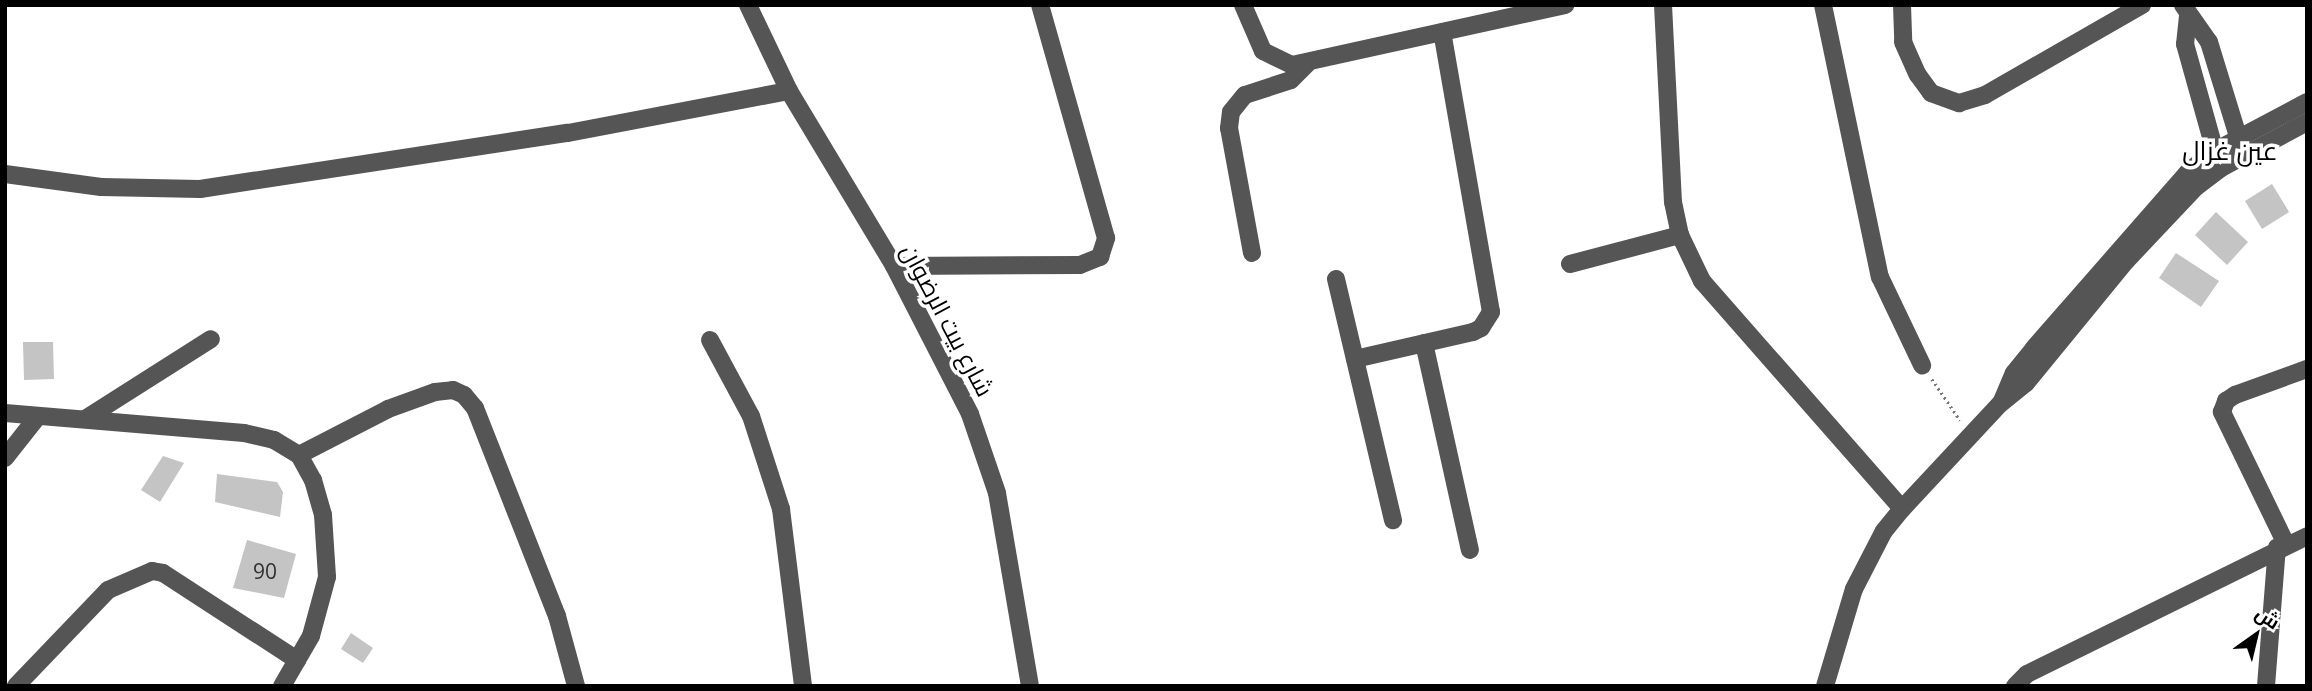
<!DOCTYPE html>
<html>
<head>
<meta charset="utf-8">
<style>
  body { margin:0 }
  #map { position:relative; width:2312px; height:691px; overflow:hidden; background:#fff; font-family:"Open Sans",Cairo,sans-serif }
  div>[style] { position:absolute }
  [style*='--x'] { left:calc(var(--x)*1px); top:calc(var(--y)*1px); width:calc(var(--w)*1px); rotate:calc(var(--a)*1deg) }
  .building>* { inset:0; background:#c4c4c4 }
  .path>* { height:2.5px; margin-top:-1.25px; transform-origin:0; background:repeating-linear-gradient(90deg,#777 0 2px,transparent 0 5.5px) }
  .minor>* { height:18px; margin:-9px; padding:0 9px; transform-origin:9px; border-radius:9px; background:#555 }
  span { translate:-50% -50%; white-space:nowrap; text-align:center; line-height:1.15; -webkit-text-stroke:7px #fff; paint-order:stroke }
  .number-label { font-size:21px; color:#313131 }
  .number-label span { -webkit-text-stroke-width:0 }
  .street-label { font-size:24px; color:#000 }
  .neighbourhood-label { font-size:26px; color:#000 }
  .frame { position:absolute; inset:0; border:7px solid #000; pointer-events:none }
  .north { position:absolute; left:2221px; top:600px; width:70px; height:70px; -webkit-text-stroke:5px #fff; paint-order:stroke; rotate:34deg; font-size:19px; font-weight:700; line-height:28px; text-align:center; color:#000 }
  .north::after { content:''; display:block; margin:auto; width:24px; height:32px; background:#000; clip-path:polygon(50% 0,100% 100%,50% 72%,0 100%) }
</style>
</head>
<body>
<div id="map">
  <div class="building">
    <i style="clip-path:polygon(2272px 184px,2289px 212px,2262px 229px,2245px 201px)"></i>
    <i style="clip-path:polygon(2216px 212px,2248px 242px,2227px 265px,2195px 235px)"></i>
    <i style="clip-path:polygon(2176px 253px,2219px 281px,2201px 307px,2159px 278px)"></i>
    <i style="clip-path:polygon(23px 342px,53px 342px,54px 379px,24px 380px)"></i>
    <i style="clip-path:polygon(163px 456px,184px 463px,160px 502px,141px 490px)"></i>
    <i style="clip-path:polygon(217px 474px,277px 482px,283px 492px,280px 517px,215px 502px)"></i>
    <i style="clip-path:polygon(247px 540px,296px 554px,284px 598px,233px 588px)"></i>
    <i style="clip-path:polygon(351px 633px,373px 648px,363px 663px,341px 649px)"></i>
  </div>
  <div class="path">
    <i style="--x:1932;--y:379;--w:50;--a:55.7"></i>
  </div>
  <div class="minor">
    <i style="--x:748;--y:5;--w:95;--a:64.5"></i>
    <i style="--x:789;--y:91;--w:204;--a:59"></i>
    <i style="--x:894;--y:266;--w:166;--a:62.8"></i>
    <i style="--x:970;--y:414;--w:83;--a:71.1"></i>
    <i style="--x:997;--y:493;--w:196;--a:80.3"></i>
    <i style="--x:1243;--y:5;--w:50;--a:66.5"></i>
    <i style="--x:1263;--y:51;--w:32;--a:26"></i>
    <i style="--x:1292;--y:65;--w:280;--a:-12.4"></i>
    <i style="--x:1663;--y:5;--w:197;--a:87.1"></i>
    <i style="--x:1673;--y:202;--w:34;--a:78"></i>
    <i style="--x:1680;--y:235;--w:51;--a:64.4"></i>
    <i style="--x:1702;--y:281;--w:303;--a:48.7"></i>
    <i style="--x:1823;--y:5;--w:278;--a:78.2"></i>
    <i style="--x:1880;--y:277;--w:98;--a:64.5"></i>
    <i style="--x:1902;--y:5;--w:37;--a:88"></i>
    <i style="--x:1903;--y:42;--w:36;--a:66"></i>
    <i style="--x:1918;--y:75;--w:22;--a:54"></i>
    <i style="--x:1931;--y:93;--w:30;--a:20"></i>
    <i style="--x:1959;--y:103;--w:27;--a:-17"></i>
    <i style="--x:1985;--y:95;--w:181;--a:-29.8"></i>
    <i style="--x:2183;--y:5;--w:45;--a:54.9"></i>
    <i style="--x:2209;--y:42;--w:112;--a:72.9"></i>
    <i style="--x:2188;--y:16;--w:28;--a:96"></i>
    <i style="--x:2185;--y:44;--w:123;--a:74.4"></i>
    <i style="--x:5;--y:174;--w:97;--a:7.7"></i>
    <i style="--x:101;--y:187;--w:99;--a:1.2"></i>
    <i style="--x:200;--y:189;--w:372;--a:-8.7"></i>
    <i style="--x:568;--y:133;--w:225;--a:-10.8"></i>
    <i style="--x:1252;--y:253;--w:127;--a:-100.4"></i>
    <i style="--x:1229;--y:128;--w:16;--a:-83"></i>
    <i style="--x:1231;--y:112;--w:22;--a:-51"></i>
    <i style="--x:1245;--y:95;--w:48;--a:-18.1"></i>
    <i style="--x:1291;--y:80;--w:23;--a:-45"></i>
    <i style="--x:1570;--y:264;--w:114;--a:-14.8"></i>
    <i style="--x:894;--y:266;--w:186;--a:-0.3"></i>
    <i style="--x:1080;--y:265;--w:22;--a:-22"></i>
    <i style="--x:1100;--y:257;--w:20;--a:-72"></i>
    <i style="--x:1106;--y:238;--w:242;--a:-105.8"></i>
    <i style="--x:1336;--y:279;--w:248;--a:76.7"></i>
    <i style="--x:710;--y:340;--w:86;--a:61.7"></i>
    <i style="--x:751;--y:416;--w:98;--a:72.1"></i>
    <i style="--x:781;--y:509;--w:178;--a:82.9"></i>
    <i style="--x:1424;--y:343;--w:212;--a:77.5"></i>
    <i style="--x:1355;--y:359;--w:121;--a:-12.9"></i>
    <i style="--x:1473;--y:332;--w:9;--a:-27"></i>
    <i style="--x:1481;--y:328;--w:19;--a:-58"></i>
    <i style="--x:1491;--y:312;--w:284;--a:-99.9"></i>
    <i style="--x:2002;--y:401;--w:30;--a:-67"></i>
    <i style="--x:2014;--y:373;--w:32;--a:-51"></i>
    <i style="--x:2034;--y:348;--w:234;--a:-48.8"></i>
    <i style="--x:2188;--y:172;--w:32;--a:-39"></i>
    <i style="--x:2213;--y:152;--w:106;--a:-28"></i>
    <i style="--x:5;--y:413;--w:240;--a:4.8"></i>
    <i style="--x:244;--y:433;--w:31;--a:13"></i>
    <i style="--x:274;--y:440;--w:29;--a:31"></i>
    <i style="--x:299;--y:455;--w:29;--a:61"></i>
    <i style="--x:313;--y:480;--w:36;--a:74"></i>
    <i style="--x:323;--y:515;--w:62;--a:86.3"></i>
    <i style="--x:327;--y:577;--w:61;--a:105.2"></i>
    <i style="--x:311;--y:636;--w:58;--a:120.1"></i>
    <i style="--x:85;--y:419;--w:149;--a:-32.4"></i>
    <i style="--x:299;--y:455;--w:100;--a:-27.3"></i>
    <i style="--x:388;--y:409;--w:50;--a:-19.9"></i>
    <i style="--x:435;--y:392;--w:18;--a:-6"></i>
    <i style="--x:453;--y:390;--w:12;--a:24"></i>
    <i style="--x:464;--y:395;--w:17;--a:50"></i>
    <i style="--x:475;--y:408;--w:224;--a:68.5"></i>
    <i style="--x:557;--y:616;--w:73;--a:74.8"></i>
    <i style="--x:5;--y:458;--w:53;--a:-51.8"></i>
    <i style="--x:2286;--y:544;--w:147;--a:-115.9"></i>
    <i style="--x:2222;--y:412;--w:12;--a:-70"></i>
    <i style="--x:2226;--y:401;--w:11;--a:-34"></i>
    <i style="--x:2235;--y:395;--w:77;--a:-19.9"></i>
    <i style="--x:16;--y:686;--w:133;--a:-46.2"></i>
    <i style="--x:108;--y:590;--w:48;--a:-23.4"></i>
    <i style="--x:152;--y:571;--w:11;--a:10"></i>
    <i style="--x:163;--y:573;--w:160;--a:33"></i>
    <i style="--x:1825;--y:686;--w:101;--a:-73.4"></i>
    <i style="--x:1854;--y:589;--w:65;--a:-62.7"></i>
    <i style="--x:1884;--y:531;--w:28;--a:-51"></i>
    <i style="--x:1902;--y:509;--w:144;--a:-47"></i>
    <i style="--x:2000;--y:404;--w:33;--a:-39"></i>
    <i style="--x:2026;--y:383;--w:158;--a:-50.7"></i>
    <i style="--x:2126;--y:261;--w:102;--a:-46.6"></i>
    <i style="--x:2196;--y:187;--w:31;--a:-37"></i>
    <i style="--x:2221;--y:168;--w:98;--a:-28.1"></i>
    <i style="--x:2015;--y:686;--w:17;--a:-45"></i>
    <i style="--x:2027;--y:674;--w:312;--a:-26.2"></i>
    <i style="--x:2266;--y:686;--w:139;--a:-85.5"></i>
  </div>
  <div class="number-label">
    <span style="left:265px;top:571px">90</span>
  </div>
  <div class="street-label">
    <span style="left:948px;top:320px;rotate:62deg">شارع بيت الرضوان</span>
  </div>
  <div class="neighbourhood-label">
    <span style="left:2230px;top:151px">عين غزال</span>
  </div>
  <div class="frame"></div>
  <div class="north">ش</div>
</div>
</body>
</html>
